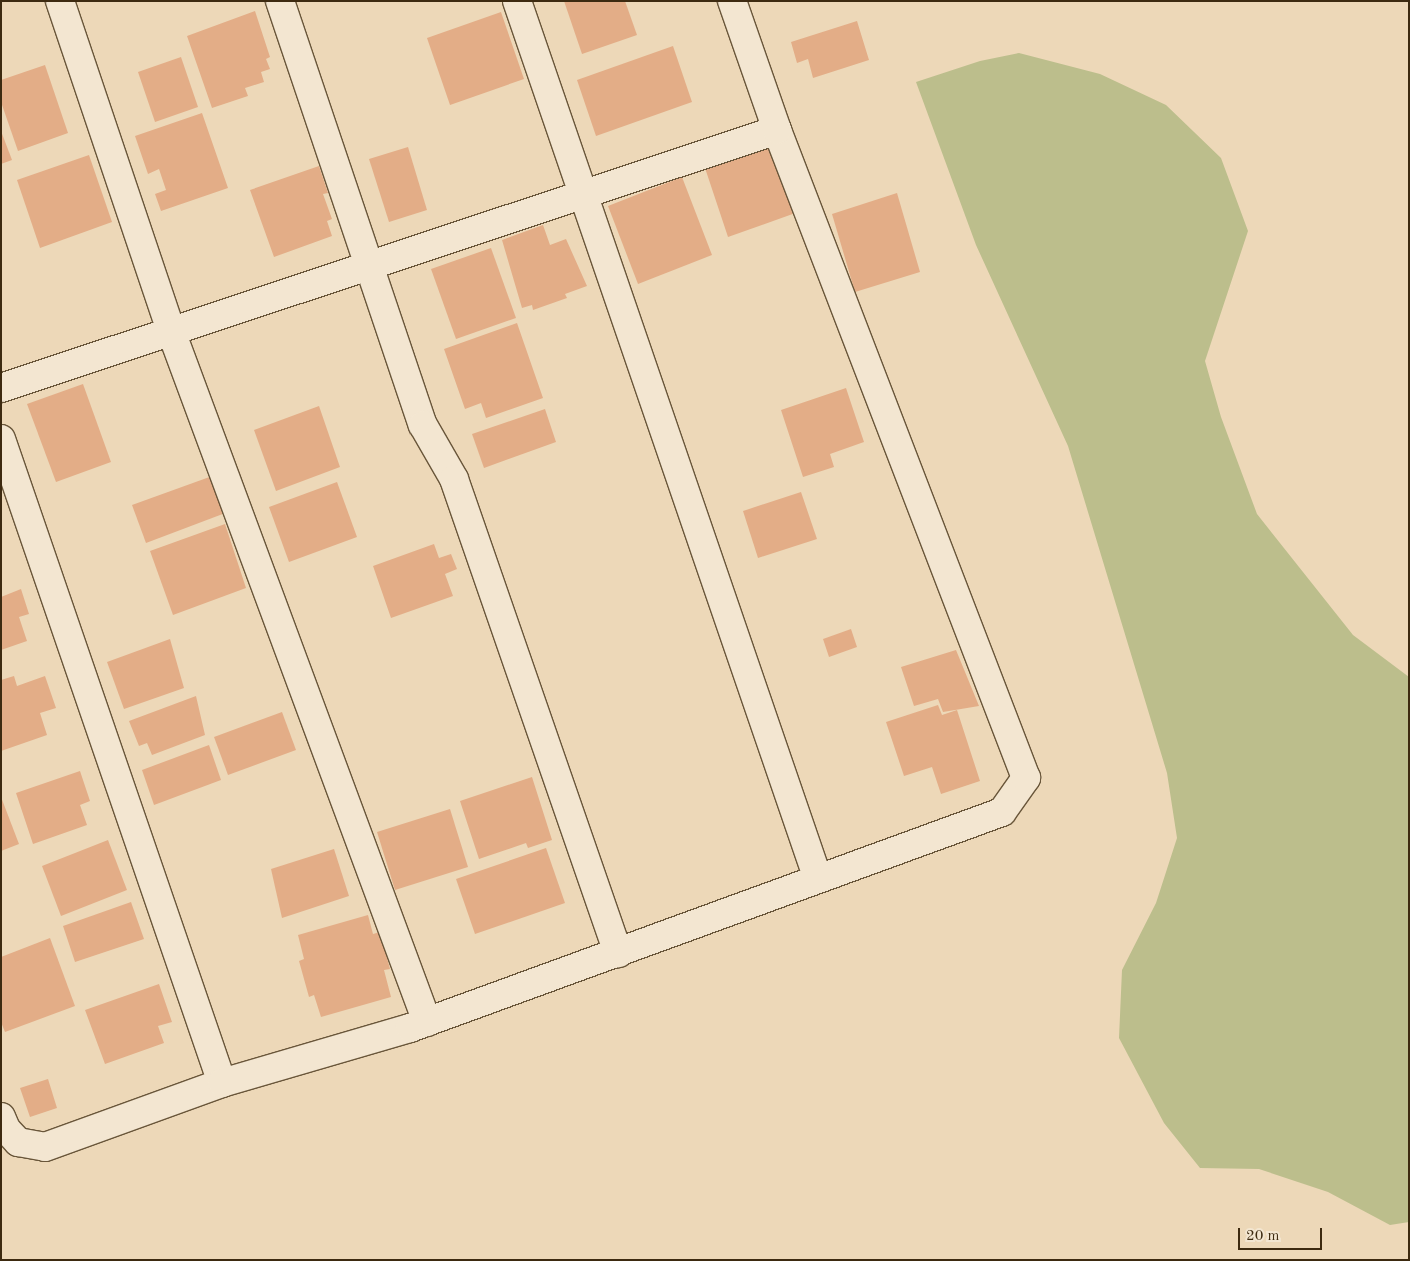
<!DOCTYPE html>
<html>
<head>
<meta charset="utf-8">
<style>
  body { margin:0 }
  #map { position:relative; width:1410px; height:1261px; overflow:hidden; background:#edd8b8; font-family:"Old Standard TT",serif }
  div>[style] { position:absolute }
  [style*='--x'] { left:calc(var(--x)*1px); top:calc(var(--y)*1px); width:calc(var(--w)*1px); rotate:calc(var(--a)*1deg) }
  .green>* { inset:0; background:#bcbe8c }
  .building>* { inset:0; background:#e3ad87 }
  .roads { filter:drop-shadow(1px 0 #69563a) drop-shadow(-1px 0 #69563a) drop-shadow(0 1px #69563a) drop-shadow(0 -1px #69563a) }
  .street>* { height:28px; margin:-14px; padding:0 14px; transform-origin:14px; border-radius:14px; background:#f3e6d1 }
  span { translate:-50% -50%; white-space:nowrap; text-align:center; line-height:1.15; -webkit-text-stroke:4px #f3e6d1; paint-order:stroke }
  .frame { position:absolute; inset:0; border:2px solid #3d2a10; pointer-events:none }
  .scale { position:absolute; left:1238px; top:1228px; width:84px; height:22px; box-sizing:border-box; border:2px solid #3d2a10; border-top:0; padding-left:6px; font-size:15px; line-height:18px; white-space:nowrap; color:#3d2a10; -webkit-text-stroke:4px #f3e6d1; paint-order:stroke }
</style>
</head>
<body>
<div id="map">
  <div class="green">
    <i style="clip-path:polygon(1019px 53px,1100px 74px,1166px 105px,1221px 158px,1248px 231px,1205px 361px,1221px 417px,1257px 514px,1353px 635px,1409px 677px,1409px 1222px,1390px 1225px,1328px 1192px,1259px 1169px,1200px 1168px,1164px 1123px,1119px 1038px,1122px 970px,1156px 903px,1177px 838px,1167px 773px,1068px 446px,976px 245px,916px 82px,980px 61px)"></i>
  </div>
  <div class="building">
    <i style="clip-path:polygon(564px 1px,625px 1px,637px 35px,582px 54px)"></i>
    <i style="clip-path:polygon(255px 11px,270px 57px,266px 59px,270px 69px,261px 72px,264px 82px,245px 88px,248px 96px,212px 108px,187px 36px)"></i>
    <i style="clip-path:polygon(501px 12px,524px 79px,450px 105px,427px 38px)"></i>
    <i style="clip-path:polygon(857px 21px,869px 60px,813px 78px,808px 59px,797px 63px,791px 42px)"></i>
    <i style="clip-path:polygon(673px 46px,692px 102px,596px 136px,577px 80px)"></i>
    <i style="clip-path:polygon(181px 57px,198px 107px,155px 122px,138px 72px)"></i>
    <i style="clip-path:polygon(45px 65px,68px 133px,18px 151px,1px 102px,1px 80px)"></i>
    <i style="clip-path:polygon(202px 113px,228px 188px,161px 211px,155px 194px,166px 190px,159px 169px,148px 174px,135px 136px)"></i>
    <i style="clip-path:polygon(1px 131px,12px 160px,1px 164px)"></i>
    <i style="clip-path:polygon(775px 137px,801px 211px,728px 237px,703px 162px)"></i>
    <i style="clip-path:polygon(408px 147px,427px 210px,389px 222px,369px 159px)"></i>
    <i style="clip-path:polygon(89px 155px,112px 222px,40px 248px,17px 180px)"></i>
    <i style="clip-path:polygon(319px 166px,328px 193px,323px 194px,332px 219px,327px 221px,332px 236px,274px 257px,250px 190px)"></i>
    <i style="clip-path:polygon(682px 177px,712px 255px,638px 284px,608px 206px)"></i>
    <i style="clip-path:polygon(897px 193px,920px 272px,855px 292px,832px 214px)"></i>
    <i style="clip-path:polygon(543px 225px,550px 245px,566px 239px,587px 286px,565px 294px,567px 298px,533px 310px,532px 305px,522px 308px,502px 240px)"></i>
    <i style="clip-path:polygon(491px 248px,516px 318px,456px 339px,431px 269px)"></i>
    <i style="clip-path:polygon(517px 323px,543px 398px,486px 418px,481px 403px,465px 409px,444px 349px)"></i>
    <i style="clip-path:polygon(83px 384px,111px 462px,56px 482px,27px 404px)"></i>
    <i style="clip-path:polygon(846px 388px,864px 442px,830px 454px,834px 467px,803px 477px,781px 410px)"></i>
    <i style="clip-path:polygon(319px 406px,340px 467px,276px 491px,254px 430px)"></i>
    <i style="clip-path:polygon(545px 409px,556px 442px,484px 468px,472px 434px)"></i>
    <i style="clip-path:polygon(215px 475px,228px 512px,146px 543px,132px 505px)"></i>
    <i style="clip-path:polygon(337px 482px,357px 537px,289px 562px,269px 507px)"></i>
    <i style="clip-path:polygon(801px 492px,817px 539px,758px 558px,743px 511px)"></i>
    <i style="clip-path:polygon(225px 524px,246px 588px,173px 615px,150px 551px)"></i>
    <i style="clip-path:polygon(434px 544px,439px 558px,451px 554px,457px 569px,445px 574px,453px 596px,391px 618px,373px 566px)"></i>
    <i style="clip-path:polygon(21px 589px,29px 614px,19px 617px,27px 641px,1px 650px,1px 597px)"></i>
    <i style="clip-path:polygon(851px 629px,857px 647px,829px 657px,823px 639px)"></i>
    <i style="clip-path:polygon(170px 639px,184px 688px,124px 709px,107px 662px)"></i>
    <i style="clip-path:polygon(956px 650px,979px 706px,943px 712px,938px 699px,914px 706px,901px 667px)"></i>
    <i style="clip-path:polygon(14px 676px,17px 686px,45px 676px,56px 708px,40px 713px,47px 735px,1px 751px,1px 680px)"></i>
    <i style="clip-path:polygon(196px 696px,205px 735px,152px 755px,147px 743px,139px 746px,129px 721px)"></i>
    <i style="clip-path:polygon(938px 705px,942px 715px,957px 710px,980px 781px,941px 794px,932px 767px,904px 776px,886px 722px)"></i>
    <i style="clip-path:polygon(282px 712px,296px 750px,228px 775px,214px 737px)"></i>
    <i style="clip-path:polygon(209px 745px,221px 780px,154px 805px,142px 770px)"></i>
    <i style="clip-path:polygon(80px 771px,90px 801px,80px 805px,87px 825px,33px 844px,16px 793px)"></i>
    <i style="clip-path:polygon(532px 777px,552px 840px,528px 848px,526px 843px,479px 859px,460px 801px)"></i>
    <i style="clip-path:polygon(1px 797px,19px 844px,1px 851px)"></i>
    <i style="clip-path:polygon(450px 809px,468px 867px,395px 890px,377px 832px)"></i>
    <i style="clip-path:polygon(108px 840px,127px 890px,61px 916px,42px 866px)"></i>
    <i style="clip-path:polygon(546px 848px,565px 903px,475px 934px,456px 879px)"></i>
    <i style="clip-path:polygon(334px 849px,349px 896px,282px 918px,271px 869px)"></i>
    <i style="clip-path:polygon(131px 902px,144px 939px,75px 962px,63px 926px)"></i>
    <i style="clip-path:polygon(368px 915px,373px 934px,380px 932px,390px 969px,384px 970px,391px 997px,321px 1017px,314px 995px,309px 997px,299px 961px,304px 959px,298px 935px)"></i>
    <i style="clip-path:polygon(50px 938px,75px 1006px,5px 1032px,1px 1022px,1px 957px)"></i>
    <i style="clip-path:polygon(159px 984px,172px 1022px,158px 1026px,164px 1043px,105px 1064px,85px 1010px)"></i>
    <i style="clip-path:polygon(48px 1079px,57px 1108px,30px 1117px,20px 1088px)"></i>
  </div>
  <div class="roads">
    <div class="street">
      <i style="--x:60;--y:1;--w:348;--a:71.4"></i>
      <i style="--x:171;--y:331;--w:737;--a:69.67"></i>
      <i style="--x:280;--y:1;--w:447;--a:71.4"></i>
      <i style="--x:423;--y:425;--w:62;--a:60.1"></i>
      <i style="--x:454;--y:479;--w:502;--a:70.91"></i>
      <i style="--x:517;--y:1;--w:928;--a:71.08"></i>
      <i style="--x:1;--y:388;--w:818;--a:-18.39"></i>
      <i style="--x:1;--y:439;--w:681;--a:71.06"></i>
      <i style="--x:1;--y:1117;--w:13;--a:67"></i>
      <i style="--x:6;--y:1129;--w:18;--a:47"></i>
      <i style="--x:18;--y:1142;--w:27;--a:10"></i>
      <i style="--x:45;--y:1147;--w:188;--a:-19.9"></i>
      <i style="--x:222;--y:1083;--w:196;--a:-16.3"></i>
      <i style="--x:410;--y:1028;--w:630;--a:-20.05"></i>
      <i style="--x:1002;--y:812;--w:42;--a:-54.8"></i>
      <i style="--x:1026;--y:778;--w:694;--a:-111.02"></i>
      <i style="--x:777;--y:130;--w:137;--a:-109.2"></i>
    </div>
  </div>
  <div class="frame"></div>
  <div class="scale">20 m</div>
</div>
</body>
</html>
